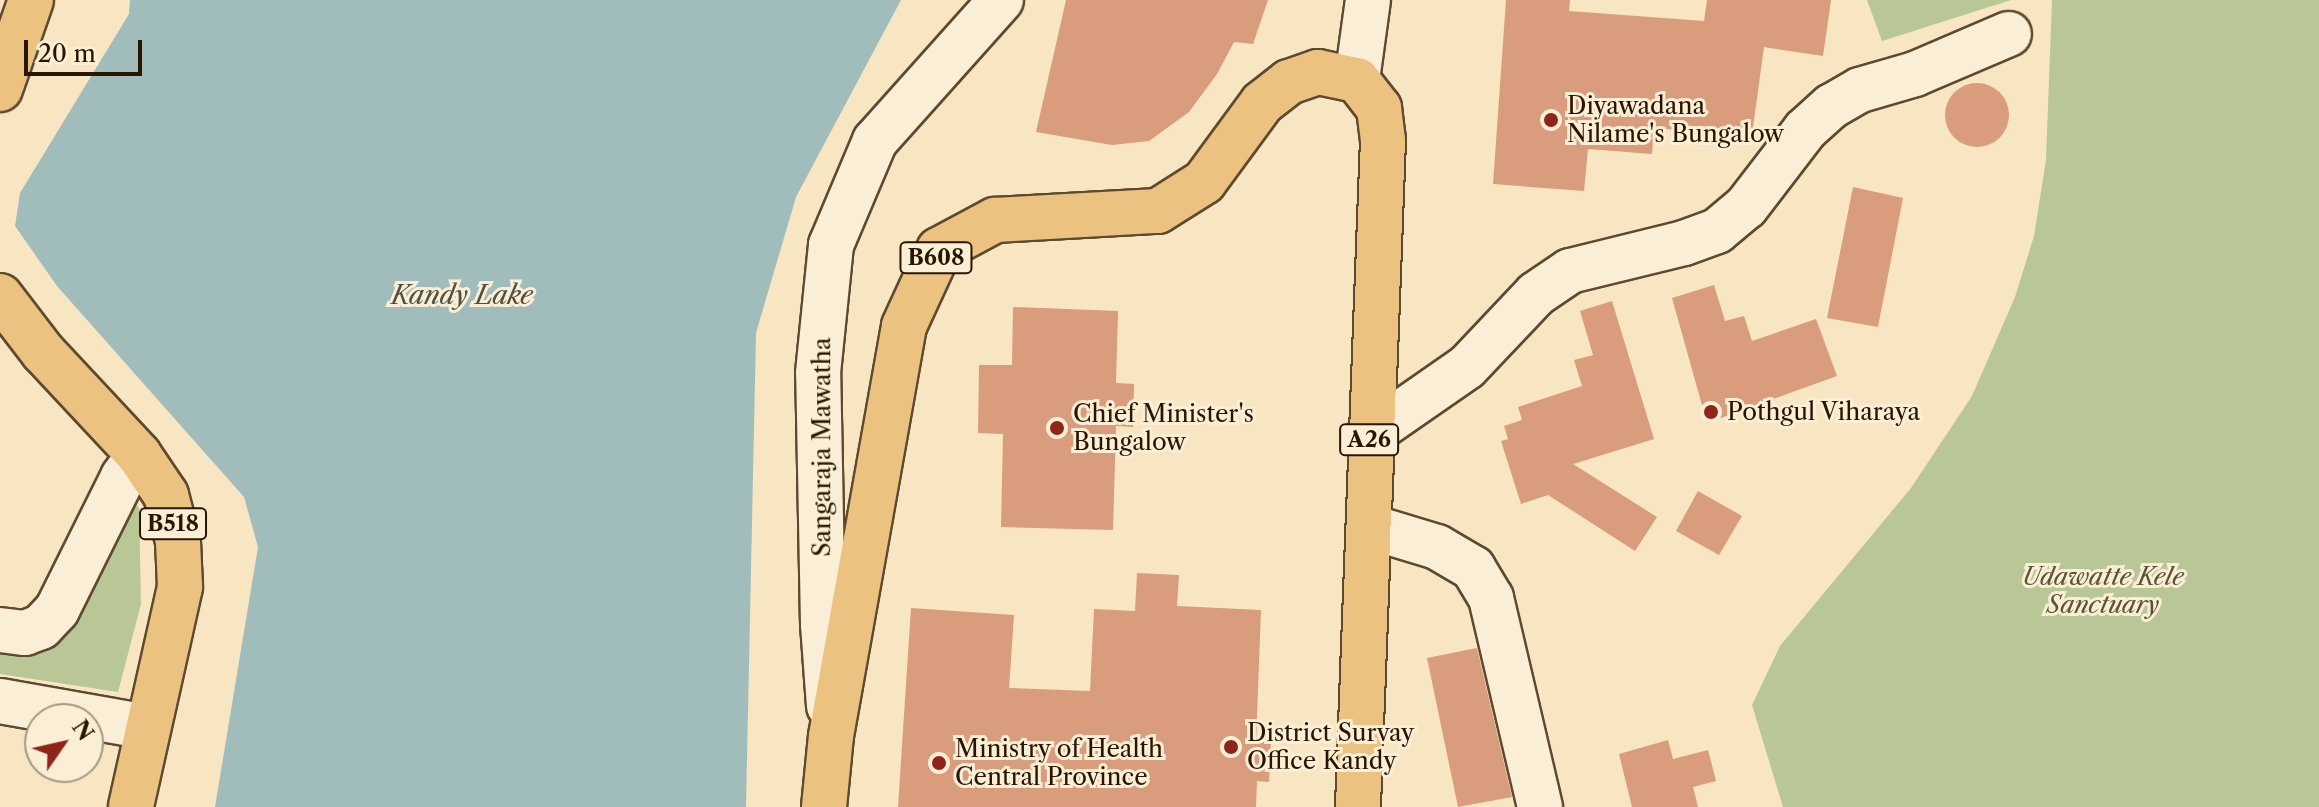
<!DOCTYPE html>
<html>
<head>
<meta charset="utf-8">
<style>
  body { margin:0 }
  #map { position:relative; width:2319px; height:807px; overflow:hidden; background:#f8e5c1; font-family:"Libre Caslon Text",serif }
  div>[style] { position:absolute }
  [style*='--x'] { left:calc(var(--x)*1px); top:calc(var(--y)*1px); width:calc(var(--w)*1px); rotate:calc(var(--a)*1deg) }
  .green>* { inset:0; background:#b9c696 }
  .water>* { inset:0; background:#a0bdbb }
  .building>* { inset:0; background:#d99c7d }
  .round { border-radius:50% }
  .roads { filter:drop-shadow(2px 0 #5d4a30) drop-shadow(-2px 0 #5d4a30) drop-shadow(0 2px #5d4a30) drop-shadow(0 -2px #5d4a30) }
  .minor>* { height:44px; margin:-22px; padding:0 22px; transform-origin:22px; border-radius:22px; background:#faeed7 }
  .major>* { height:44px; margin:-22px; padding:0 22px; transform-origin:22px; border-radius:22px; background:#ecc280 }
  .highway>* { height:44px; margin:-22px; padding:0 22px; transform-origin:22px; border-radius:22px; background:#ecc280 }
  .dots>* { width:22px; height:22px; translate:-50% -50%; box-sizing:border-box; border:4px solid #faeed7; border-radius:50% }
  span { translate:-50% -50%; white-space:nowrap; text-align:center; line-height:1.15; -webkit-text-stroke:6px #faeed7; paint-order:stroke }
  .shield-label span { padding:2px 6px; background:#faeed7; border:2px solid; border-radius:6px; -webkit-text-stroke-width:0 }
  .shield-label { font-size:22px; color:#291600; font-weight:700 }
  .poi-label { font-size:24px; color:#291600 }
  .left { translate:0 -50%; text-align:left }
  .street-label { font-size:24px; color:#291600 }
  .park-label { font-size:24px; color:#5b5434; font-style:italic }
  .water-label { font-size:26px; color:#535041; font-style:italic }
  .north { position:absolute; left:24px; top:703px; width:80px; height:80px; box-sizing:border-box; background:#faeed7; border:2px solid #a69881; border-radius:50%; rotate:56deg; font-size:22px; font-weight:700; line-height:32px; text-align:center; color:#291600 }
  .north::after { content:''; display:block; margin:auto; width:28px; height:36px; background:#8f2418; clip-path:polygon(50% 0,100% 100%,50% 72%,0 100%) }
  .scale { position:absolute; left:24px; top:40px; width:118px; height:36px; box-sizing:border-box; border:4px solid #291600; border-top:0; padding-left:10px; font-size:24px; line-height:28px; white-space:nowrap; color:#291600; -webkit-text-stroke:6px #faeed7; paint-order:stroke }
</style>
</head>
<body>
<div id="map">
  <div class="green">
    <i style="clip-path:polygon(1867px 0,2011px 0,1882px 41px)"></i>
    <i style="clip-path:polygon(2052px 0,2319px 0,2319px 807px,1783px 807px,1752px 705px,1780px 646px,1911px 488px,1972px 396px,2015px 297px,2034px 236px,2046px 160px)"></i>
    <i style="clip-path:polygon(133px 501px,139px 508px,141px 604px,118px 692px,0 674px,0 651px,19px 655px,34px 652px)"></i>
  </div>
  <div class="water">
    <i style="clip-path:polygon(130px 0,901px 0,796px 197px,756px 333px,746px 807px,215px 807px,258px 547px,244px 497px,57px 286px,15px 226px,20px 193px,129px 14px)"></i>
  </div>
  <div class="building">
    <i style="clip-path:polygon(1066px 0,1268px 0,1253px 44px,1234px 42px,1217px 74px,1189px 112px,1149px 141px,1112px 145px,1036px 132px)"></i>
    <i style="clip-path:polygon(1506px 0,1570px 0,1569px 11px,1704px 21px,1707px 0,1831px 0,1823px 56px,1764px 47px,1751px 142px,1654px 127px,1652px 154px,1588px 149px,1584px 191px,1493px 184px)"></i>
    <i class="round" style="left:1945px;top:83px;width:64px;height:64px"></i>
    <i style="clip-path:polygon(1853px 187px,1903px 198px,1878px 327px,1827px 318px)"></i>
    <i style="clip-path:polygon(1714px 285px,1725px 321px,1744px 316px,1752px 341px,1816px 319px,1837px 376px,1707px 423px,1672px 298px)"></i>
    <i style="clip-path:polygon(1612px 301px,1654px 439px,1573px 464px,1657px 517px,1635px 551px,1548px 495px,1521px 504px,1501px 441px,1508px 439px,1504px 426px,1522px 420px,1518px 407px,1582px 386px,1574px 360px,1593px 355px,1580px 311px)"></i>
    <i style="clip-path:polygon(1013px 307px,1118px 311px,1116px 383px,1134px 384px,1133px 427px,1116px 426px,1113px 530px,1001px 527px,1003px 434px,978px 433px,979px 365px,1012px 365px)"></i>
    <i style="clip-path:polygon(1698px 491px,1742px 516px,1719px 555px,1676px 531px)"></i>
    <i style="clip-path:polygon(1137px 573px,1179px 575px,1177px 606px,1261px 610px,1256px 742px,1271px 742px,1269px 782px,1257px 781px,1256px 807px,898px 807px,911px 608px,1014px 615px,1009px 688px,1090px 691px,1094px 609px,1135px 611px)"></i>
    <i style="clip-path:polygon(1477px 648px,1512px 797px,1458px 807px,1427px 658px)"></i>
    <i style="clip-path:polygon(1668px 740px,1673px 759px,1708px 750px,1716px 781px,1693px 787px,1698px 807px,1632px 807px,1619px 754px)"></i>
  </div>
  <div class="roads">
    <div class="minor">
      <i style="--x:1357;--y:80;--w:81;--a:-82.2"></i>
      <i style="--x:1369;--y:435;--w:119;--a:-34.8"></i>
      <i style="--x:1467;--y:367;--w:100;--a:-46.6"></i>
      <i style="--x:1536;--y:294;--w:41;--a:-34.1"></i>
      <i style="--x:1570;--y:271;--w:117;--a:-13.8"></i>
      <i style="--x:1684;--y:243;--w:35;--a:-20"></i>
      <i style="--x:1717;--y:231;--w:38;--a:-40"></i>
      <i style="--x:1746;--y:207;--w:97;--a:-52.5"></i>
      <i style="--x:1805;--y:130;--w:36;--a:-42"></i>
      <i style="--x:1832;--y:106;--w:32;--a:-30"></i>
      <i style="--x:1860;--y:90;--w:57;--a:-16.2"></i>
      <i style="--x:1915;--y:74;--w:102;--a:-23.1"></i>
      <i style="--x:1371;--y:527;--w:69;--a:16.9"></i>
      <i style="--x:1437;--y:547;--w:42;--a:30.3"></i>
      <i style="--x:1473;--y:568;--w:35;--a:59"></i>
      <i style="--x:1491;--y:598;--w:215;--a:76.8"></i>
      <i style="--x:0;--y:630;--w:25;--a:7"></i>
      <i style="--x:25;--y:633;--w:17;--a:-21"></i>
      <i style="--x:41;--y:627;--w:23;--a:-47"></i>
      <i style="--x:57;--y:610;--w:148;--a:-63.6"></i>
      <i style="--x:123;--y:477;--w:27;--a:-54"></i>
      <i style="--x:0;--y:701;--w:149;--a:10"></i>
      <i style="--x:829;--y:706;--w:82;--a:-94.2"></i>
      <i style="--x:823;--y:624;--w:251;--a:-91.1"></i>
      <i style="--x:818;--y:373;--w:129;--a:-84.2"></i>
      <i style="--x:831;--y:245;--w:113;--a:-67.1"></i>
      <i style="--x:875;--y:141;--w:189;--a:-48.2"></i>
    </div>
    <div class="major">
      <i style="--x:0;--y:89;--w:94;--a:-70.8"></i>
      <i style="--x:0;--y:296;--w:71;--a:52.5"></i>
      <i style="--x:43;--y:352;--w:141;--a:47"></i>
      <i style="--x:139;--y:455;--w:48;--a:56"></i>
      <i style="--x:166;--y:495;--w:48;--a:75.4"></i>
      <i style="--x:178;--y:541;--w:46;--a:87.5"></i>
      <i style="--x:180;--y:587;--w:225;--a:102.6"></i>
      <i style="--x:824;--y:807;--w:71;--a:-84.4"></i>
      <i style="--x:831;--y:736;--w:416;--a:-79.9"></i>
      <i style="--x:904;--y:326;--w:84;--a:-65.3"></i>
      <i style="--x:939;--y:250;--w:64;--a:-28.2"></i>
      <i style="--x:995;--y:220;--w:163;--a:-3.2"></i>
      <i style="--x:1158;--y:211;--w:54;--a:-32.2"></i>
      <i style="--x:1204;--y:182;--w:98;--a:-53.7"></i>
      <i style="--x:1262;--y:103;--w:34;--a:-38"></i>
      <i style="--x:1289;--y:82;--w:31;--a:-19"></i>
      <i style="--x:1318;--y:72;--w:40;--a:12"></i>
    </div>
    <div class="highway">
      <i style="--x:1357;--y:80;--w:36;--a:52"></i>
      <i style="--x:1379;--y:108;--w:32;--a:83"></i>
      <i style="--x:1383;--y:140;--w:667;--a:92.15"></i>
    </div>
  </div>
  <div class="dots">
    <i style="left:1551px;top:120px;background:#8f2418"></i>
    <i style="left:1711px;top:412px;background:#8f2418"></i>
    <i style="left:1057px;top:428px;background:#8f2418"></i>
    <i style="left:1231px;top:747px;background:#8f2418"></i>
    <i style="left:939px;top:763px;background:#8f2418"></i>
  </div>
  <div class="shield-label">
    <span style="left:936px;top:258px">B608</span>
    <span style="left:1369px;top:440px">A26</span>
    <span style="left:173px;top:524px">B518</span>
  </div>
  <div class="poi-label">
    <span class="left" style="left:1567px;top:120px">Diyawadana<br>Nilame's Bungalow</span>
    <span class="left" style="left:1727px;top:412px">Pothgul Viharaya</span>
    <span class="left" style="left:1073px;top:428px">Chief Minister's<br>Bungalow</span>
    <span class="left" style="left:1247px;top:747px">District Survay<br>Office Kandy</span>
    <span class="left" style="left:955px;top:763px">Ministry of Health<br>Central Province</span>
  </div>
  <div class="street-label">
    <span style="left:822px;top:447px;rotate:-90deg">Sangaraja Mawatha</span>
  </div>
  <div class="park-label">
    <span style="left:2103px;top:591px">Udawatte Kele<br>Sanctuary</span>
  </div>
  <div class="water-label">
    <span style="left:462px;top:296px">Kandy Lake</span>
  </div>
  <div class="north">N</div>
  <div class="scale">20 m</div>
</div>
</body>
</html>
